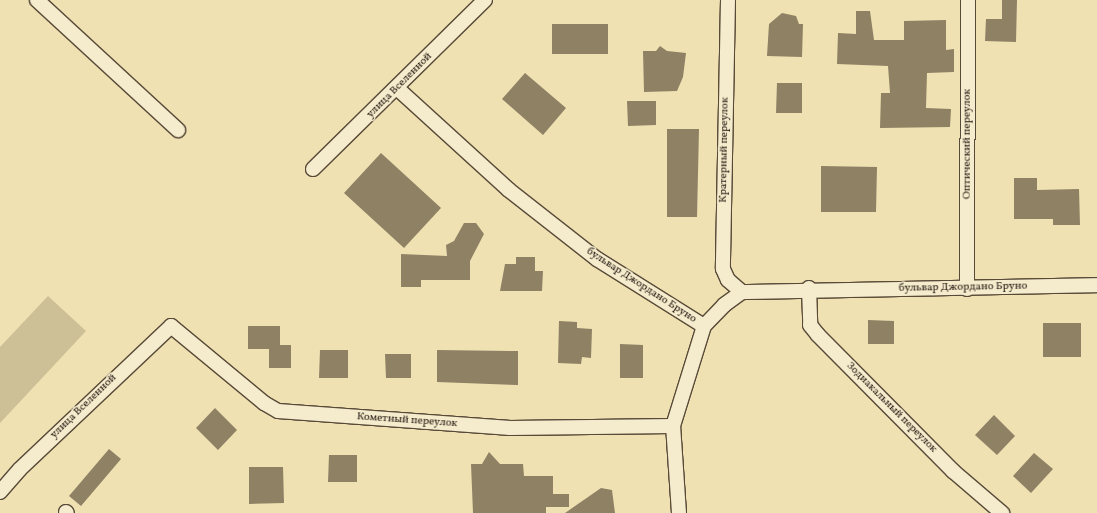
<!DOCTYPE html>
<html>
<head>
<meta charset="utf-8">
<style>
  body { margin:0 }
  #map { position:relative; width:1097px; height:513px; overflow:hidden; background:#efe1b2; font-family:Vollkorn,serif }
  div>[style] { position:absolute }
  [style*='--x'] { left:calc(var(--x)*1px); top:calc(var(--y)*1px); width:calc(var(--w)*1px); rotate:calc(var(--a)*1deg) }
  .green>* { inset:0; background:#cdbf96 }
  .building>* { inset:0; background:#8e8164 }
  .roads { filter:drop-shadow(1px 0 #584a38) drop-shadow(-1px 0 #584a38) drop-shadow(0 1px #584a38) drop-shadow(0 -1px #584a38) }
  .street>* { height:14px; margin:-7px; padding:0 7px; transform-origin:7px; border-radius:7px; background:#f5eccd }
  span { translate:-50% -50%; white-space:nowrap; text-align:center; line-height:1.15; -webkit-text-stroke:3px #f5eccd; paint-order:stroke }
  .street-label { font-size:11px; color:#251810 }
</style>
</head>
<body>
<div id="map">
  <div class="green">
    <i style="clip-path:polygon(48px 296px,86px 331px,0 423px,0 347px)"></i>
  </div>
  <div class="building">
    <i style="clip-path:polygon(1002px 0,1017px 0,1016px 42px,985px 41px,986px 19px,1002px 19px)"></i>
    <i style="clip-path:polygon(856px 11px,870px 11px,874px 40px,904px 40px,904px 21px,946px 20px,946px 50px,954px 49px,954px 72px,927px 73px,926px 108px,951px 109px,950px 127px,880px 128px,881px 93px,890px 93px,888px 66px,837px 64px,838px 33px,856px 34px)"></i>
    <i style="clip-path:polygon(782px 13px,796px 16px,799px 24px,803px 24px,802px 57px,767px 56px,769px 24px)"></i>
    <i style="clip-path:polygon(552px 24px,608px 24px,608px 54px,552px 54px)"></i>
    <i style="clip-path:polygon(660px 46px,667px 51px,686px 53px,683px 77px,677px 91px,644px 92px,643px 51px,656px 51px)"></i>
    <i style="clip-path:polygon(525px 73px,566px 108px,543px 135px,502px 99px)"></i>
    <i style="clip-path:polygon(777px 83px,802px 83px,802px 113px,776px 113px)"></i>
    <i style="clip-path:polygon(627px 101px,656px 101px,656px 125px,628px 126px)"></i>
    <i style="clip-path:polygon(667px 129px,699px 129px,697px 217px,667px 217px)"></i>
    <i style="clip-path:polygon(381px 153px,441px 208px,404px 248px,344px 193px)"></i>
    <i style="clip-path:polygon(821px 166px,877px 167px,876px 212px,821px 212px)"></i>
    <i style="clip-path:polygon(1014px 178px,1037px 178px,1037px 190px,1079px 189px,1080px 225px,1053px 225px,1053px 219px,1014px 219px)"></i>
    <i style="clip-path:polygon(464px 223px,476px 223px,484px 234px,470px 261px,470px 280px,421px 280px,421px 287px,401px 287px,401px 254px,447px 256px,446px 245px,454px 241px)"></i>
    <i style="clip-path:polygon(516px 257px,535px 257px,535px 271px,543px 271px,542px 291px,500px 291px,505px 264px,516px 264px)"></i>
    <i style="clip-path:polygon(868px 320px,894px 321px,894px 344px,868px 344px)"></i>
    <i style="clip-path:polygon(559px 321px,577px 322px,577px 328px,592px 329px,591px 358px,582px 357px,581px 364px,558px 363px)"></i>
    <i style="clip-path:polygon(1043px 323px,1081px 323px,1081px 357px,1043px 357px)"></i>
    <i style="clip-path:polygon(248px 326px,280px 326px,280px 345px,291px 345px,291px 368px,269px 368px,269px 349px,248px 349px)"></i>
    <i style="clip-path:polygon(620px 344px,643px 345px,643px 378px,620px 378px)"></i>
    <i style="clip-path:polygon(320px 350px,348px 350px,348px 378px,319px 378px)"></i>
    <i style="clip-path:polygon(437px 350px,518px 351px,518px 385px,437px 382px)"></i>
    <i style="clip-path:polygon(385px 354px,411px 354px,411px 378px,386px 378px)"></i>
    <i style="clip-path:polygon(215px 408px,237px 430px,218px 450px,196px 428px)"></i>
    <i style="clip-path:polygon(994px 415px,1015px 436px,997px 455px,975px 435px)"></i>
    <i style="clip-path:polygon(109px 449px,121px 459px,81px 506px,69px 496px)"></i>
    <i style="clip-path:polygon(489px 452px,500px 464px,523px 464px,524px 476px,553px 476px,553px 494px,569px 494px,569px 507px,546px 507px,546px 513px,473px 513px,471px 464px,482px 464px)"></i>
    <i style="clip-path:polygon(1034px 453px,1053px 469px,1031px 493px,1013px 476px)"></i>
    <i style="clip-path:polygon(329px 455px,357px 455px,357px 482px,328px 482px)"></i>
    <i style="clip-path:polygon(249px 467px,283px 467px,284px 503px,249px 504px)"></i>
    <i style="clip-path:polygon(601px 488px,612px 490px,615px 513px,565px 513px)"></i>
  </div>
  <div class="roads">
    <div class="street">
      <i style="--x:37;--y:0;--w:192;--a:42.7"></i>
      <i style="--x:728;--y:0;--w:269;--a:91.1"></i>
      <i style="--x:723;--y:269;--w:12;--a:66"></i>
      <i style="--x:728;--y:280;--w:18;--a:41"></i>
      <i style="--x:398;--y:89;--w:150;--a:42.3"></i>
      <i style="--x:509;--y:190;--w:112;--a:38.1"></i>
      <i style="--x:597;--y:259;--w:126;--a:32.1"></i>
      <i style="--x:313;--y:169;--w:241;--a:-44.5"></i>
      <i style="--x:809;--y:288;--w:37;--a:88"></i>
      <i style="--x:810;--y:325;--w:13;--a:51"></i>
      <i style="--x:818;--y:335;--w:192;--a:45.2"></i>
      <i style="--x:953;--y:471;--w:65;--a:40.6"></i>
      <i style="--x:967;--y:289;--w:289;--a:-89.8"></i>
      <i style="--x:0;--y:492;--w:30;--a:-49"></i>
      <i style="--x:20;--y:469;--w:208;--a:-43.4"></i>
      <i style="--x:171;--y:326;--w:121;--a:39.6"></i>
      <i style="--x:264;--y:403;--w:16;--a:30"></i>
      <i style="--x:278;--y:411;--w:233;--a:4.2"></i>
      <i style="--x:510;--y:428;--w:163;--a:-0.7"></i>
      <i style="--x:66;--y:512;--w:1;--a:45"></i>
      <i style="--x:679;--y:513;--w:87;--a:-93.9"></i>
      <i style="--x:673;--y:426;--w:105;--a:-72.8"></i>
      <i style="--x:704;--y:326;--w:29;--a:-46"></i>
      <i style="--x:724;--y:305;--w:22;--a:-36"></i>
      <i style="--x:742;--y:292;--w:355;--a:-1.1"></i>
    </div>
  </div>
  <div class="street-label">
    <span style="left:400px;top:86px;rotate:-45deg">улица Вселенной</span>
    <span style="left:968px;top:144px;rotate:-90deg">Оптический переулок</span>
    <span style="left:725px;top:150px;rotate:-89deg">Кратерный переулок</span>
    <span style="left:641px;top:286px;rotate:33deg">бульвар Джордано Бруно</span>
    <span style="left:963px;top:288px;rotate:-1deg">бульвар Джордано Бруно</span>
    <span style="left:84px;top:407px;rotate:-44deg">улица Вселенной</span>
    <span style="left:891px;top:408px;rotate:45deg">Зодиакальный переулок</span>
    <span style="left:407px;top:421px;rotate:4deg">Кометный переулок</span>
  </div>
</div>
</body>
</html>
